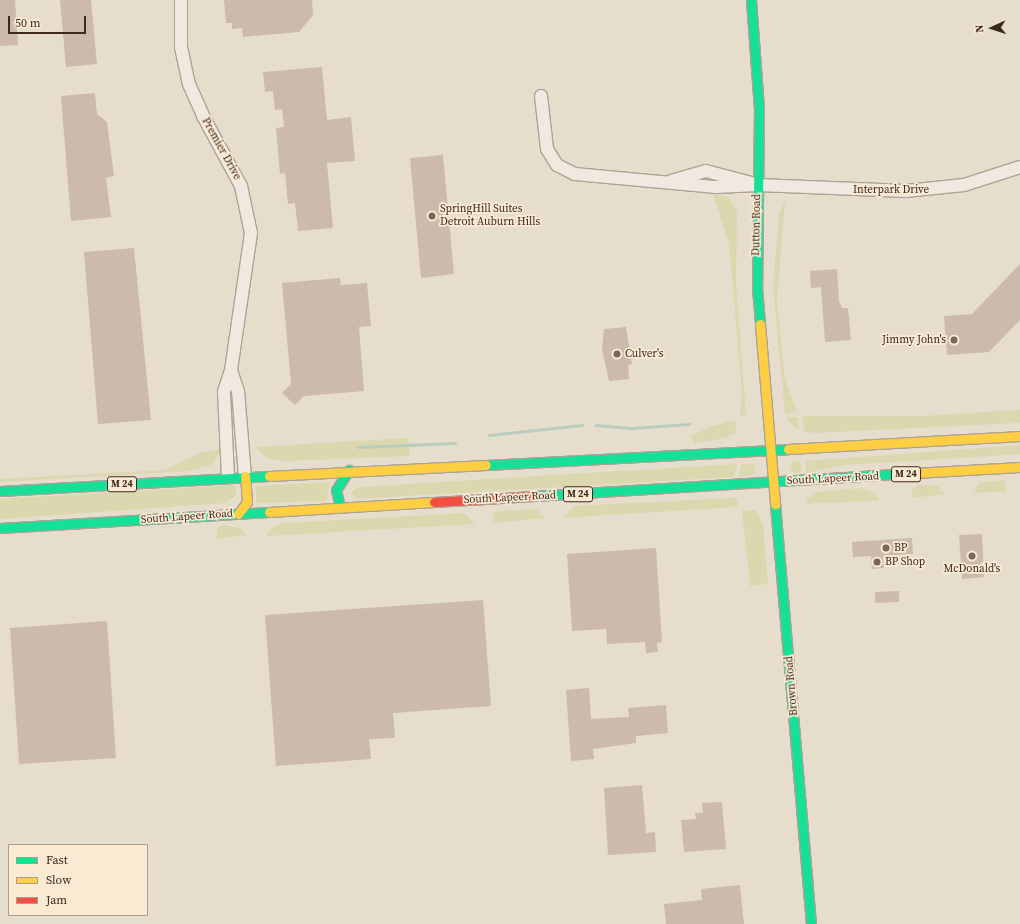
<!DOCTYPE html>
<html>
<head>
<meta charset="utf-8">
<style>
  body { margin:0 }
  #map { position:relative; width:1020px; height:924px; overflow:hidden; background:#e7ddcd; font-family:"Source Serif 4",serif }
  div>[style] { position:absolute }
  [style*='--x'] { left:calc(var(--x)*1px); top:calc(var(--y)*1px); width:calc(var(--w)*1px); rotate:calc(var(--a)*1deg) }
  .green>* { inset:0; background:#dbd7ae }
  .round { border-radius:50% }
  .stream>* { height:3px; margin:-1.5px; padding:0 1.5px; transform-origin:1.5px; border-radius:1.5px; background:#b9ccbe }
  .building>* { inset:0; background:#ccbaae }
  .roads { filter:drop-shadow(1px 0 #aca296) drop-shadow(-1px 0 #aca296) drop-shadow(0 1px #aca296) drop-shadow(0 -1px #aca296) }
  .street>* { height:12px; margin:-6px; padding:0 6px; transform-origin:6px; border-radius:6px; background:#efe9e0 }
  .fast>* { height:9px; margin:-4.5px; padding:0 4.5px; transform-origin:4.5px; border-radius:4.5px; background:#16e098 }
  .slow>* { height:9px; margin:-4.5px; padding:0 4.5px; transform-origin:4.5px; border-radius:4.5px; background:#ffcf43 }
  .jam>* { height:9px; margin:-4.5px; padding:0 4.5px; transform-origin:4.5px; border-radius:4.5px; background:#f24e42 }
  .dots>* { width:11px; height:11px; translate:-50% -50%; box-sizing:border-box; border:2px solid #f9ead3; border-radius:50% }
  span { translate:-50% -50%; white-space:nowrap; text-align:center; line-height:1.15; -webkit-text-stroke:3.5px #f9ead3; paint-order:stroke }
  .shield-label span { padding:1px 3px; background:#f9ead3; border:1px solid; border-radius:3px; -webkit-text-stroke-width:0 }
  .shield-label { font-size:10px; color:#3d291d; font-weight:700 }
  .street-label { font-size:11px; color:#3d291d }
  .poi-label { font-size:11px; color:#3d291d }
  .left { translate:0 -50%; text-align:left }
  .right { translate:-100% -50%; text-align:right }
  .legend { position:absolute; left:8px; top:844px; width:140px; height:72px; box-sizing:border-box; background:#f9ead3; border:1px solid #ae9d8a; margin:0; padding:5px 7px; list-style:none; font-size:12px; color:#3d291d }
  .legend li { display:flex; align-items:center; gap:8px; height:20px }
  .legend b { width:20px; border:1px solid #ae9d8a }
  .north { position:absolute; left:972px; top:8px; width:40px; height:40px; -webkit-text-stroke:3px #f9ead3; paint-order:stroke; rotate:267deg; font-size:11px; font-weight:700; line-height:16px; text-align:center; color:#3d291d }
  .north::after { content:''; display:block; margin:auto; width:14px; height:18px; background:#3d291d; clip-path:polygon(50% 0,100% 100%,50% 72%,0 100%) }
  .scale { position:absolute; left:8px; top:16px; width:78px; height:18px; box-sizing:border-box; border:2px solid #3d291d; border-top:0; padding-left:5px; font-size:12px; line-height:14px; white-space:nowrap; color:#3d291d; -webkit-text-stroke:3px #f9ead3; paint-order:stroke }
</style>
</head>
<body>
<div id="map">
  <div class="green">
    <i style="clip-path:polygon(713px 194px,728px 196px,737px 211px,736px 283px,746px 415px,740px 416px,742px 391px,729px 244px)"></i>
    <i style="clip-path:polygon(785px 202px,777px 301px,785px 379px,797px 412px,785px 413px,773px 287px,779px 213px)"></i>
    <i style="clip-path:polygon(1020px 410px,1020px 423px,813px 433px,804px 431px,802px 416px,923px 416px)"></i>
    <i style="clip-path:polygon(786px 417px,798px 417px,799px 430px,792px 425px)"></i>
    <i style="clip-path:polygon(735px 420px,736px 433px,725px 438px,695px 443px,691px 436px,709px 427px)"></i>
    <i style="clip-path:polygon(408px 438px,410px 456px,284px 461px,267px 458px,255px 447px)"></i>
    <i style="clip-path:polygon(1020px 445px,1020px 454px,845px 465px,806px 473px,805px 461px)"></i>
    <i style="clip-path:polygon(222px 450px,211px 465px,188px 471px,0 482px,0 479px,165px 470px,202px 452px)"></i>
    <i class="round" style="left:790px;top:461px;width:12px;height:12px"></i>
    <i style="clip-path:polygon(737px 464px,734px 477px,357px 499px,351px 493px,357px 487px)"></i>
    <i style="clip-path:polygon(741px 464px,755px 465px,755px 474px,739px 477px)"></i>
    <i style="clip-path:polygon(1005px 480px,1006px 491px,974px 493px,979px 483px)"></i>
    <i style="clip-path:polygon(330px 482px,326px 501px,256px 503px,256px 486px)"></i>
    <i style="clip-path:polygon(235px 485px,236px 495px,226px 503px,0 519px,0 499px)"></i>
    <i style="clip-path:polygon(919px 485px,938px 486px,946px 494px,911px 498px,912px 490px)"></i>
    <i style="clip-path:polygon(859px 488px,874px 493px,880px 500px,807px 504px,807px 499px,817px 492px)"></i>
    <i style="clip-path:polygon(729px 498px,737px 498px,738px 507px,562px 518px,574px 506px)"></i>
    <i style="clip-path:polygon(536px 509px,546px 518px,493px 523px,492px 515px,497px 511px)"></i>
    <i style="clip-path:polygon(756px 510px,763px 525px,768px 584px,750px 586px,742px 511px)"></i>
    <i style="clip-path:polygon(464px 513px,475px 524px,266px 536px,273px 527px,284px 523px)"></i>
    <i style="clip-path:polygon(223px 525px,240px 528px,246px 535px,217px 539px,217px 529px)"></i>
  </div>
  <div class="stream">
    <i style="--x:596;--y:425;--w:37;--a:5"></i>
    <i style="--x:633;--y:428;--w:56;--a:-4.1"></i>
    <i style="--x:489;--y:435;--w:94;--a:-6.1"></i>
    <i style="--x:358;--y:447;--w:97;--a:-2.4"></i>
  </div>
  <div class="building">
    <i style="clip-path:polygon(0 0,15px 0,18px 45px,0 46px)"></i>
    <i style="clip-path:polygon(60px 0,91px 0,97px 64px,66px 67px)"></i>
    <i style="clip-path:polygon(224px 0,312px 0,313px 15px,299px 32px,243px 37px,242px 28px,232px 29px,232px 23px,226px 23px)"></i>
    <i style="clip-path:polygon(322px 67px,327px 120px,351px 117px,355px 161px,327px 163px,333px 228px,298px 231px,295px 203px,288px 204px,285px 173px,280px 174px,276px 128px,284px 127px,282px 109px,275px 110px,273px 91px,265px 92px,263px 72px)"></i>
    <i style="clip-path:polygon(95px 93px,97px 114px,107px 122px,114px 176px,106px 178px,111px 217px,71px 221px,61px 96px)"></i>
    <i style="clip-path:polygon(443px 155px,454px 274px,421px 278px,410px 158px)"></i>
    <i style="clip-path:polygon(134px 248px,151px 420px,98px 424px,84px 252px)"></i>
    <i style="clip-path:polygon(1020px 264px,1020px 320px,989px 352px,947px 355px,944px 316px,972px 314px)"></i>
    <i style="clip-path:polygon(837px 269px,839px 301px,842px 308px,848px 308px,851px 340px,825px 342px,821px 287px,811px 288px,810px 271px)"></i>
    <i style="clip-path:polygon(340px 278px,341px 285px,367px 283px,371px 326px,359px 327px,364px 391px,304px 396px,295px 405px,282px 393px,291px 384px,282px 283px)"></i>
    <i style="clip-path:polygon(626px 327px,632px 364px,628px 365px,629px 379px,609px 381px,602px 349px,604px 329px)"></i>
    <i style="clip-path:polygon(982px 534px,984px 577px,962px 579px,959px 535px)"></i>
    <i style="clip-path:polygon(912px 538px,913px 554px,883px 556px,884px 568px,872px 569px,871px 556px,853px 557px,852px 542px)"></i>
    <i style="clip-path:polygon(656px 548px,662px 642px,657px 643px,658px 652px,646px 653px,645px 642px,607px 644px,606px 629px,572px 631px,567px 554px)"></i>
    <i style="clip-path:polygon(899px 591px,899px 602px,875px 603px,875px 592px)"></i>
    <i style="clip-path:polygon(483px 600px,491px 706px,393px 713px,395px 738px,369px 739px,371px 759px,276px 766px,265px 615px)"></i>
    <i style="clip-path:polygon(107px 621px,116px 758px,19px 764px,10px 628px)"></i>
    <i style="clip-path:polygon(589px 688px,591px 719px,629px 717px,628px 708px,666px 705px,668px 733px,636px 736px,636px 743px,593px 749px,594px 759px,571px 761px,566px 690px)"></i>
    <i style="clip-path:polygon(642px 785px,646px 833px,655px 832px,656px 852px,608px 855px,604px 788px)"></i>
    <i style="clip-path:polygon(722px 802px,726px 849px,684px 852px,681px 820px,696px 819px,695px 813px,703px 813px,702px 803px)"></i>
    <i style="clip-path:polygon(740px 885px,744px 924px,666px 924px,664px 904px,702px 900px,701px 889px)"></i>
  </div>
  <div class="roads">
    <div class="street">
      <i style="--x:181;--y:0;--w:47;--a:90"></i>
      <i style="--x:181;--y:47;--w:38;--a:78"></i>
      <i style="--x:189;--y:84;--w:35;--a:66"></i>
      <i style="--x:203;--y:116;--w:80;--a:61.5"></i>
      <i style="--x:241;--y:186;--w:48;--a:78"></i>
      <i style="--x:251;--y:233;--w:138;--a:98.3"></i>
      <i style="--x:231;--y:370;--w:23;--a:108"></i>
      <i style="--x:224;--y:392;--w:85;--a:87.3"></i>
      <i style="--x:541;--y:96;--w:53;--a:83.5"></i>
      <i style="--x:547;--y:149;--w:19;--a:58"></i>
      <i style="--x:557;--y:165;--w:20;--a:27"></i>
      <i style="--x:575;--y:174;--w:142;--a:5.3"></i>
      <i style="--x:716;--y:187;--w:42;--a:-2.7"></i>
      <i style="--x:758;--y:185;--w:148;--a:2.3"></i>
      <i style="--x:906;--y:191;--w:58;--a:-5.9"></i>
      <i style="--x:964;--y:185;--w:59;--a:-17.8"></i>
      <i style="--x:671;--y:181;--w:36;--a:-16"></i>
      <i style="--x:706;--y:171;--w:47;--a:14.9"></i>
      <i style="--x:231;--y:370;--w:22;--a:72"></i>
      <i style="--x:238;--y:391;--w:85;--a:85.3"></i>
    </div>
    <div class="fast">
      <i style="--x:751;--y:0;--w:108;--a:85.8"></i>
      <i style="--x:759;--y:108;--w:180;--a:90.6"></i>
      <i style="--x:757;--y:288;--w:36;--a:85"></i>
      <i style="--x:486;--y:465;--w:302;--a:-3"></i>
      <i style="--x:0;--y:491;--w:269;--a:-3.2"></i>
      <i style="--x:534;--y:496;--w:365;--a:-3.5"></i>
      <i style="--x:775;--y:504;--w:422;--a:85.1"></i>
      <i style="--x:340;--y:507;--w:17;--a:-103"></i>
      <i style="--x:336;--y:490;--w:24;--a:-57"></i>
      <i style="--x:0;--y:528;--w:269;--a:-3.4"></i>
    </div>
    <div class="slow">
      <i style="--x:760;--y:324;--w:181;--a:85.2"></i>
      <i style="--x:788;--y:449;--w:232;--a:-3.2"></i>
      <i style="--x:898;--y:474;--w:122;--a:-3.3"></i>
      <i style="--x:269;--y:476;--w:217;--a:-2.9"></i>
      <i style="--x:269;--y:512;--w:165;--a:-3.5"></i>
      <i style="--x:238;--y:514;--w:15;--a:-53"></i>
      <i style="--x:247;--y:502;--w:26;--a:-94"></i>
    </div>
    <div class="jam">
      <i style="--x:434;--y:502;--w:100;--a:-3.4"></i>
    </div>
  </div>
  <div class="dots">
    <i style="left:432px;top:216px;background:#78685b"></i>
    <i style="left:954px;top:340px;background:#78685b"></i>
    <i style="left:617px;top:354px;background:#78685b"></i>
    <i style="left:886px;top:548px;background:#78685b"></i>
    <i style="left:972px;top:556px;background:#78685b"></i>
    <i style="left:877px;top:562px;background:#78685b"></i>
  </div>
  <div class="shield-label">
    <span style="left:906px;top:474px">M 24</span>
    <span style="left:122px;top:484px">M 24</span>
    <span style="left:578px;top:494px">M 24</span>
  </div>
  <div class="street-label">
    <span style="left:221px;top:149px;rotate:61deg">Premier Drive</span>
    <span style="left:891px;top:190px">Interpark Drive</span>
    <span style="left:757px;top:225px;rotate:-89deg">Dutton Road</span>
    <span style="left:833px;top:479px;rotate:-3deg">South Lapeer Road</span>
    <span style="left:510px;top:498px;rotate:-3deg">South Lapeer Road</span>
    <span style="left:187px;top:517px;rotate:-4deg">South Lapeer Road</span>
    <span style="left:792px;top:686px;rotate:-95deg">Brown Road</span>
  </div>
  <div class="poi-label">
    <span class="left" style="left:440px;top:216px">SpringHill Suites<br>Detroit Auburn Hills</span>
    <span class="right" style="left:946px;top:340px">Jimmy John's</span>
    <span class="left" style="left:625px;top:354px">Culver's</span>
    <span class="left" style="left:894px;top:548px">BP</span>
    <span class="left" style="left:885px;top:562px">BP Shop</span>
    <span style="left:972px;top:569px">McDonald's</span>
  </div>
  <ul class="legend">
  <li><b style="height:5px;background:#16e098"></b>Fast</li>
  <li><b style="height:5px;background:#ffcf43"></b>Slow</li>
  <li><b style="height:5px;background:#f24e42"></b>Jam</li>
  </ul>
  <div class="north">N</div>
  <div class="scale">50 m</div>
</div>
</body>
</html>
